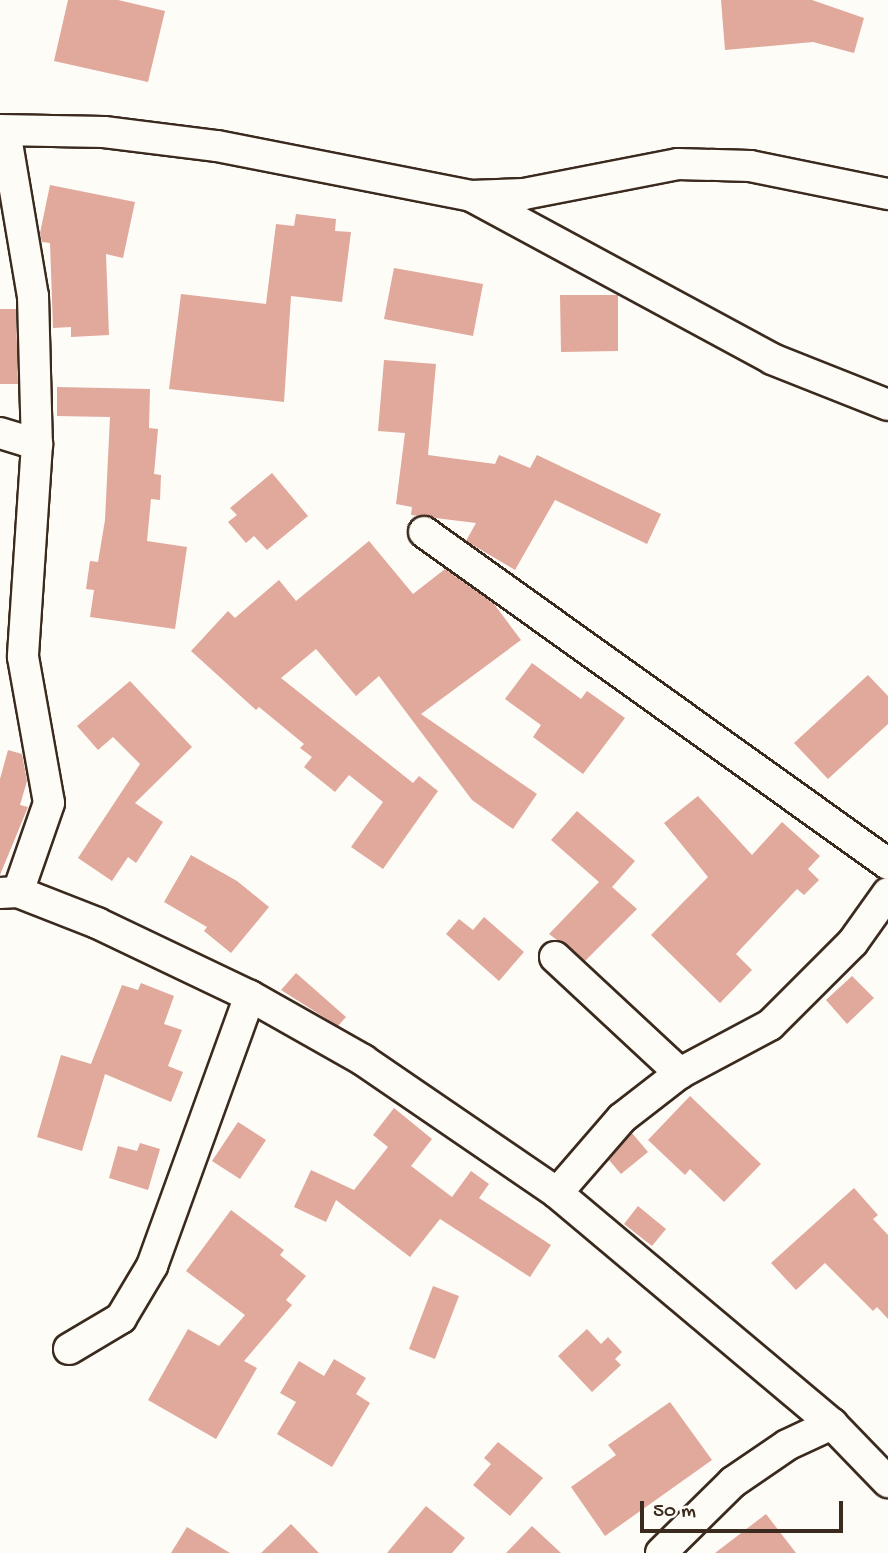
<!DOCTYPE html>
<html>
<head>
<meta charset="utf-8">
<style>
  body { margin:0 }
  #map { position:relative; width:888px; height:1553px; overflow:hidden; background:#fdfcf7; font-family:"Gochi Hand",sans-serif }
  div>[style] { position:absolute }
  [style*='--x'] { left:calc(var(--x)*1px); top:calc(var(--y)*1px); width:calc(var(--w)*1px); rotate:calc(var(--a)*1deg) }
  .building>* { inset:0; background:#e1a89c }
  .roads { filter:drop-shadow(2px 0 #3b2a1e) drop-shadow(-2px 0 #3b2a1e) drop-shadow(0 2px #3b2a1e) drop-shadow(0 -2px #3b2a1e) }
  .minor>* { height:30px; margin:-15px; padding:0 15px; transform-origin:15px; border-radius:15px; background:#fdfcf7 }
  span { translate:-50% -50%; white-space:nowrap; text-align:center; line-height:1.15; -webkit-text-stroke:5px #fdfcf7; paint-order:stroke }
  .scale { position:absolute; left:640px; top:1501px; width:203px; height:32px; box-sizing:border-box; border:4px solid #3b2a1e; border-top:0; padding-left:9px; font-size:21px; line-height:24px; white-space:nowrap; color:#3b2a1e; -webkit-text-stroke:5px #fdfcf7; paint-order:stroke }
</style>
</head>
<body>
<div id="map">
  <div class="building">
    <i style="clip-path:polygon(68px 0,118px 0,165px 11px,148px 82px,54px 61px)"></i>
    <i style="clip-path:polygon(721px 0,812px 0,864px 18px,854px 53px,813px 42px,725px 50px)"></i>
    <i style="clip-path:polygon(50px 185px,135px 202px,123px 258px,106px 254px,109px 335px,71px 337px,71px 327px,53px 328px,50px 243px,42px 242px,40px 233px)"></i>
    <i style="clip-path:polygon(296px 214px,336px 219px,335px 231px,351px 232px,342px 302px,291px 296px,284px 402px,169px 389px,181px 294px,266px 304px,276px 224px,294px 226px)"></i>
    <i style="clip-path:polygon(394px 268px,483px 284px,473px 336px,384px 319px)"></i>
    <i style="clip-path:polygon(560px 295px,618px 295px,618px 351px,561px 352px)"></i>
    <i style="clip-path:polygon(0 309px,16px 309px,18px 384px,0 384px)"></i>
    <i style="clip-path:polygon(384px 360px,436px 364px,428px 455px,495px 464px,499px 455px,530px 468px,537px 455px,661px 514px,647px 544px,555px 500px,515px 570px,466px 541px,476px 523px,411px 515px,412px 507px,396px 504px,405px 433px,378px 431px)"></i>
    <i style="clip-path:polygon(57px 387px,150px 389px,149px 428px,158px 429px,154px 474px,161px 475px,160px 500px,151px 499px,147px 541px,187px 547px,175px 629px,90px 617px,94px 590px,86px 589px,90px 561px,98px 562px,105px 520px,110px 417px,57px 416px)"></i>
    <i style="clip-path:polygon(272px 473px,308px 516px,267px 550px,254px 536px,246px 543px,228px 522px,237px 515px,230px 508px)"></i>
    <i style="clip-path:polygon(369px 541px,413px 594px,445px 569px,494px 604px,521px 640px,421px 714px,537px 794px,513px 829px,472px 800px,379px 676px,356px 696px,316px 649px,281px 678px,413px 783px,419px 776px,438px 791px,383px 869px,351px 847px,383px 802px,349px 775px,335px 792px,304px 767px,312px 757px,300px 748px,304px 744px,259px 707px,256px 710px,191px 651px,228px 611px,235px 618px,279px 580px,296px 601px)"></i>
    <i style="clip-path:polygon(532px 663px,581px 699px,587px 691px,625px 718px,583px 774px,533px 737px,541px 725px,505px 699px)"></i>
    <i style="clip-path:polygon(868px 675px,888px 696px,888px 724px,828px 779px,794px 743px)"></i>
    <i style="clip-path:polygon(130px 681px,192px 747px,135px 803px,163px 822px,136px 863px,128px 857px,112px 881px,78px 858px,140px 764px,113px 737px,98px 750px,77px 726px)"></i>
    <i style="clip-path:polygon(8px 750px,22px 754px,27px 781px,20px 805px,28px 807px,0 875px,0 779px)"></i>
    <i style="clip-path:polygon(698px 796px,752px 855px,782px 822px,820px 856px,808px 869px,819px 880px,804px 895px,797px 889px,736px 954px,752px 970px,720px 1003px,651px 935px,708px 877px,664px 823px)"></i>
    <i style="clip-path:polygon(577px 811px,635px 861px,612px 887px,637px 909px,585px 961px,549px 934px,599px 882px,551px 840px)"></i>
    <i style="clip-path:polygon(191px 855px,237px 881px,269px 907px,231px 953px,204px 931px,207px 927px,164px 902px)"></i>
    <i style="clip-path:polygon(484px 917px,524px 952px,499px 981px,446px 934px,459px 919px,473px 930px)"></i>
    <i style="clip-path:polygon(296px 973px,346px 1017px,338px 1026px,281px 990px)"></i>
    <i style="clip-path:polygon(852px 976px,874px 998px,847px 1024px,826px 1000px)"></i>
    <i style="clip-path:polygon(141px 983px,174px 996px,164px 1024px,182px 1030px,168px 1066px,183px 1072px,171px 1102px,105px 1074px,82px 1151px,37px 1137px,61px 1055px,91px 1064px,122px 985px,138px 990px)"></i>
    <i style="clip-path:polygon(690px 1096px,761px 1164px,724px 1202px,690px 1169px,685px 1175px,648px 1140px)"></i>
    <i style="clip-path:polygon(394px 1108px,432px 1139px,411px 1166px,452px 1197px,471px 1171px,489px 1184px,479px 1198px,551px 1245px,530px 1277px,440px 1219px,410px 1257px,336px 1200px,326px 1222px,294px 1207px,311px 1170px,354px 1190px,388px 1147px,373px 1135px)"></i>
    <i style="clip-path:polygon(238px 1122px,266px 1140px,240px 1179px,212px 1161px)"></i>
    <i style="clip-path:polygon(632px 1133px,648px 1152px,621px 1174px,609px 1160px)"></i>
    <i style="clip-path:polygon(140px 1143px,160px 1149px,148px 1190px,109px 1178px,118px 1146px,137px 1151px)"></i>
    <i style="clip-path:polygon(854px 1188px,878px 1215px,873px 1219px,888px 1235px,888px 1319px,877px 1307px,873px 1311px,825px 1263px,796px 1290px,771px 1263px)"></i>
    <i style="clip-path:polygon(638px 1206px,666px 1229px,652px 1246px,624px 1224px)"></i>
    <i style="clip-path:polygon(231px 1210px,284px 1250px,280px 1255px,306px 1276px,286px 1300px,292px 1305px,244px 1361px,257px 1368px,216px 1439px,148px 1400px,188px 1329px,219px 1346px,245px 1315px,186px 1271px)"></i>
    <i style="clip-path:polygon(433px 1286px,459px 1296px,435px 1359px,409px 1349px)"></i>
    <i style="clip-path:polygon(587px 1329px,601px 1344px,608px 1337px,622px 1352px,615px 1359px,621px 1365px,592px 1392px,558px 1356px)"></i>
    <i style="clip-path:polygon(334px 1359px,366px 1378px,356px 1394px,370px 1403px,332px 1467px,277px 1434px,296px 1402px,280px 1393px,299px 1361px,324px 1376px)"></i>
    <i style="clip-path:polygon(670px 1402px,712px 1460px,605px 1536px,571px 1487px,616px 1455px,608px 1445px)"></i>
    <i style="clip-path:polygon(498px 1442px,543px 1478px,510px 1516px,473px 1485px,491px 1464px,484px 1458px)"></i>
    <i style="clip-path:polygon(426px 1506px,465px 1538px,452px 1553px,387px 1553px)"></i>
    <i style="clip-path:polygon(766px 1514px,796px 1553px,715px 1553px)"></i>
    <i style="clip-path:polygon(291px 1524px,319px 1553px,261px 1553px)"></i>
    <i style="clip-path:polygon(532px 1526px,561px 1553px,506px 1553px)"></i>
    <i style="clip-path:polygon(187px 1527px,230px 1553px,171px 1553px)"></i>
  </div>
  <div class="roads">
    <div class="minor">
      <i style="--x:0;--y:130;--w:104;--a:1.1"></i>
      <i style="--x:104;--y:132;--w:114;--a:7.1"></i>
      <i style="--x:217;--y:146;--w:259;--a:11.1"></i>
      <i style="--x:471;--y:196;--w:53;--a:-2.2"></i>
      <i style="--x:524;--y:194;--w:157;--a:-11"></i>
      <i style="--x:678;--y:164;--w:72;--a:1.6"></i>
      <i style="--x:750;--y:166;--w:141;--a:11.5"></i>
      <i style="--x:5;--y:131;--w:167;--a:80.4"></i>
      <i style="--x:33;--y:296;--w:148;--a:88.5"></i>
      <i style="--x:473;--y:197;--w:340;--a:28.4"></i>
      <i style="--x:772;--y:359;--w:125;--a:21.6"></i>
      <i style="--x:0;--y:433;--w:39;--a:17"></i>
      <i style="--x:37;--y:444;--w:213;--a:93.8"></i>
      <i style="--x:23;--y:657;--w:148;--a:79.9"></i>
      <i style="--x:49;--y:803;--w:94;--a:109.2"></i>
      <i style="--x:424;--y:532;--w:571;--a:35.58"></i>
      <i style="--x:0;--y:893;--w:18;--a:-3"></i>
      <i style="--x:18;--y:892;--w:85;--a:21.4"></i>
      <i style="--x:97;--y:923;--w:170;--a:25.5"></i>
      <i style="--x:250;--y:996;--w:130;--a:29.5"></i>
      <i style="--x:363;--y:1060;--w:235;--a:34.4"></i>
      <i style="--x:557;--y:1193;--w:359;--a:40"></i>
      <i style="--x:832;--y:1424;--w:81;--a:46"></i>
      <i style="--x:555;--y:957;--w:171;--a:42.9"></i>
      <i style="--x:557;--y:1193;--w:99;--a:-49.1"></i>
      <i style="--x:622;--y:1118;--w:73;--a:-37.8"></i>
      <i style="--x:680;--y:1073;--w:102;--a:-28.1"></i>
      <i style="--x:770;--y:1025;--w:117;--a:-45"></i>
      <i style="--x:853;--y:942;--w:60;--a:-54.5"></i>
      <i style="--x:69;--y:1349;--w:61;--a:-30.8"></i>
      <i style="--x:121;--y:1318;--w:61;--a:-59.2"></i>
      <i style="--x:152;--y:1266;--w:287;--a:-70.1"></i>
      <i style="--x:661;--y:1553;--w:101;--a:-44.6"></i>
      <i style="--x:733;--y:1482;--w:65;--a:-34.4"></i>
      <i style="--x:787;--y:1445;--w:50;--a:-25"></i>
    </div>
  </div>
  <div class="scale">50 m</div>
</div>
</body>
</html>
